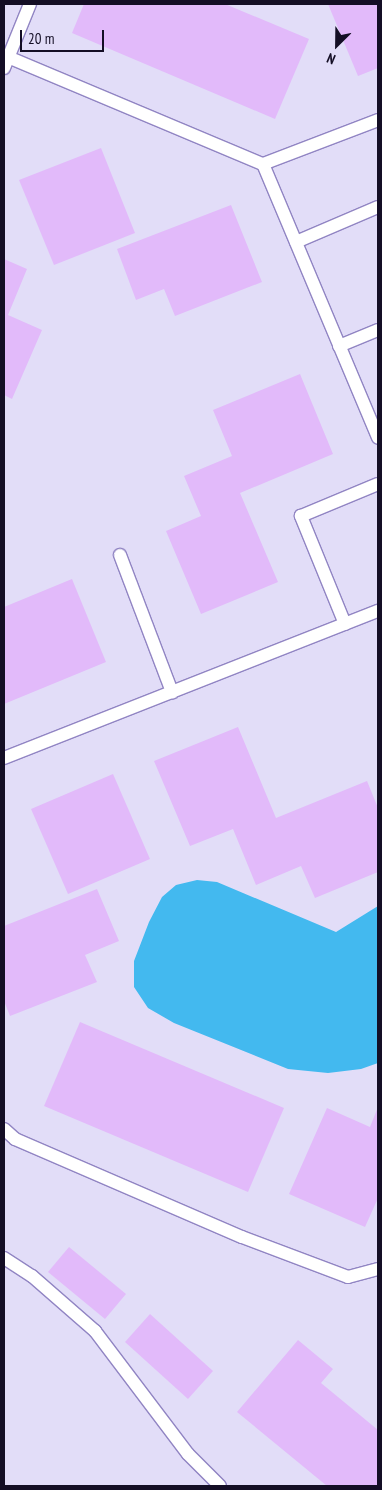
<!DOCTYPE html>
<html>
<head>
<meta charset="utf-8">
<style>
  body { margin:0 }
  #map { position:relative; width:382px; height:1490px; overflow:hidden; background:#e2ddf8; font-family:"PT Sans Narrow",sans-serif }
  div>[style] { position:absolute }
  [style*='--x'] { left:calc(var(--x)*1px); top:calc(var(--y)*1px); width:calc(var(--w)*1px); rotate:calc(var(--a)*1deg) }
  .water>* { inset:0; background:#43b9ef }
  .building>* { inset:0; background:#e2bafa }
  .roads { filter:drop-shadow(1px 0 #9185c3) drop-shadow(-1px 0 #9185c3) drop-shadow(0 1px #9185c3) drop-shadow(0 -1px #9185c3) }
  .service>* { height:12px; margin:-6px; padding:0 6px; transform-origin:6px; border-radius:6px; background:#fff }
  span { translate:-50% -50%; white-space:nowrap; text-align:center; line-height:1.15; -webkit-text-stroke:4px #e2ddf8; paint-order:stroke }
  .frame { position:absolute; inset:0; border:5px solid #140e25; pointer-events:none }
  .north { position:absolute; left:312px; top:20px; width:50px; height:50px; -webkit-text-stroke:4px #e2ddf8; paint-order:stroke; rotate:203deg; font-size:14px; font-weight:700; line-height:20px; text-align:center; color:#140e25 }
  .north::after { content:''; display:block; margin:auto; width:18px; height:22px; background:#140e25; clip-path:polygon(50% 0,100% 100%,50% 72%,0 100%) }
  .scale { position:absolute; left:20px; top:30px; width:84px; height:22px; box-sizing:border-box; border:2px solid #140e25; border-top:0; padding-left:6px; font-size:15px; line-height:18px; white-space:nowrap; color:#140e25; -webkit-text-stroke:4px #e2ddf8; paint-order:stroke }
</style>
</head>
<body>
<div id="map">
  <div class="water">
    <i style="clip-path:polygon(197px 880px,217px 882px,336px 932px,378px 906px,378px 1063px,361px 1069px,328px 1073px,288px 1069px,174px 1023px,148px 1008px,134px 987px,134px 961px,149px 922px,162px 897px,176px 885px)"></i>
  </div>
  <div class="building">
    <i style="clip-path:polygon(84px 4px,225px 4px,309px 39px,275px 119px,72px 33px)"></i>
    <i style="clip-path:polygon(328px 4px,378px 4px,378px 68px,358px 76px)"></i>
    <i style="clip-path:polygon(101px 148px,135px 233px,54px 265px,19px 180px)"></i>
    <i style="clip-path:polygon(231px 205px,262px 282px,175px 316px,164px 289px,136px 300px,117px 249px)"></i>
    <i style="clip-path:polygon(4px 259px,27px 269px,8px 315px,42px 330px,12px 399px,4px 395px)"></i>
    <i style="clip-path:polygon(300px 374px,333px 454px,240px 493px,278px 582px,201px 614px,166px 531px,201px 516px,184px 476px,232px 456px,213px 410px)"></i>
    <i style="clip-path:polygon(72px 579px,106px 662px,4px 704px,4px 607px)"></i>
    <i style="clip-path:polygon(238px 727px,276px 818px,367px 781px,378px 808px,378px 872px,315px 898px,301px 866px,256px 885px,233px 829px,190px 846px,154px 761px)"></i>
    <i style="clip-path:polygon(113px 774px,150px 859px,68px 894px,31px 809px)"></i>
    <i style="clip-path:polygon(97px 889px,119px 941px,85px 955px,97px 982px,10px 1016px,4px 1001px,4px 926px)"></i>
    <i style="clip-path:polygon(80px 1022px,284px 1108px,248px 1192px,44px 1106px)"></i>
    <i style="clip-path:polygon(378px 1107px,378px 1198px,365px 1227px,289px 1194px,327px 1108px,370px 1127px)"></i>
    <i style="clip-path:polygon(69px 1247px,126px 1294px,105px 1319px,48px 1272px)"></i>
    <i style="clip-path:polygon(150px 1314px,213px 1371px,188px 1399px,125px 1342px)"></i>
    <i style="clip-path:polygon(298px 1340px,333px 1369px,321px 1383px,378px 1430px,378px 1486px,327px 1486px,237px 1412px)"></i>
  </div>
  <div class="roads">
    <div class="service">
      <i style="--x:8;--y:57;--w:277;--a:22.8"></i>
      <i style="--x:263;--y:164;--w:297;--a:67.2"></i>
      <i style="--x:4;--y:68;--w:69;--a:-67.9"></i>
      <i style="--x:263;--y:164;--w:123;--a:-20.9"></i>
      <i style="--x:296;--y:242;--w:89;--a:-23.1"></i>
      <i style="--x:339;--y:346;--w:42;--a:-22.3"></i>
      <i style="--x:120;--y:555;--w:147;--a:69.2"></i>
      <i style="--x:345;--y:624;--w:117;--a:-112.2"></i>
      <i style="--x:301;--y:516;--w:83;--a:-22.6"></i>
      <i style="--x:4;--y:758;--w:402;--a:-21.5"></i>
      <i style="--x:4;--y:1129;--w:15;--a:42"></i>
      <i style="--x:15;--y:1139;--w:247;--a:23.4"></i>
      <i style="--x:242;--y:1237;--w:113;--a:20.7"></i>
      <i style="--x:348;--y:1277;--w:31;--a:-15"></i>
      <i style="--x:4;--y:1258;--w:33;--a:33"></i>
      <i style="--x:32;--y:1276;--w:84;--a:41.1"></i>
      <i style="--x:95;--y:1331;--w:154;--a:52.9"></i>
      <i style="--x:188;--y:1454;--w:45;--a:45"></i>
    </div>
  </div>
  <div class="frame"></div>
  <div class="north">N</div>
  <div class="scale">20 m</div>
</div>
</body>
</html>
